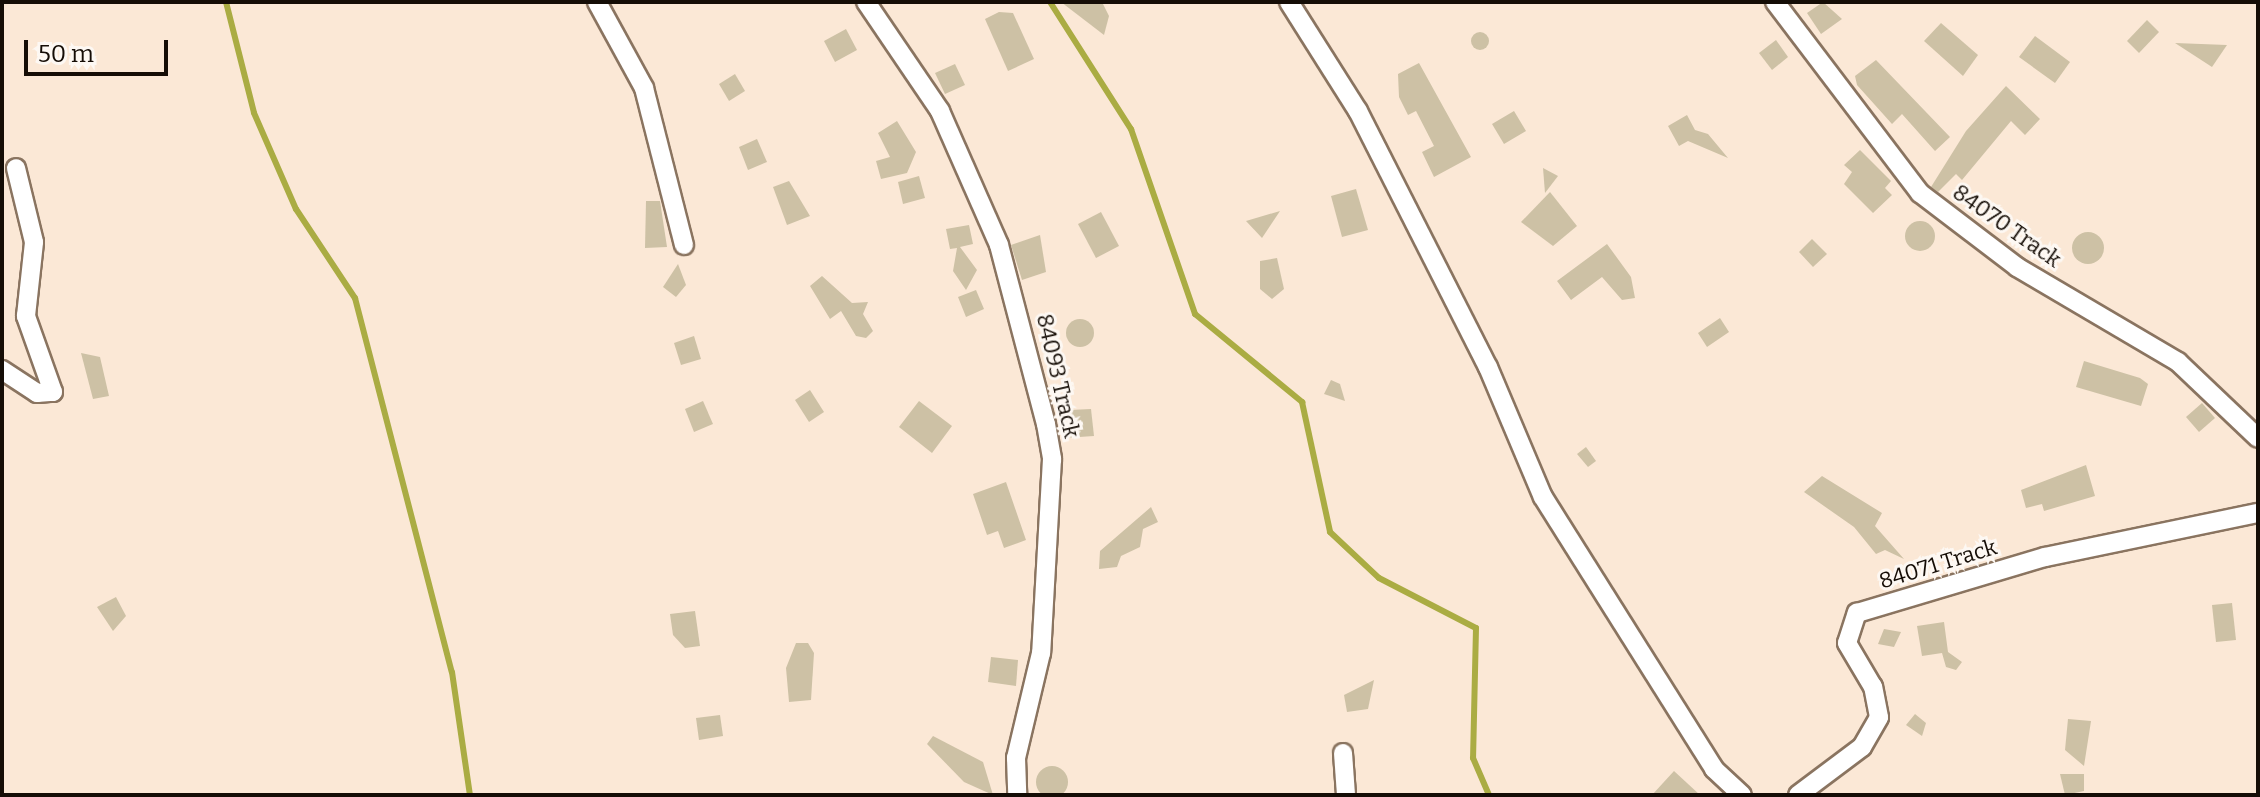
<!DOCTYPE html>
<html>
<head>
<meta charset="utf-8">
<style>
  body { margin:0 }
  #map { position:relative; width:2260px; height:797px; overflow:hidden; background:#fbe8d6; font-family:Bitter,serif }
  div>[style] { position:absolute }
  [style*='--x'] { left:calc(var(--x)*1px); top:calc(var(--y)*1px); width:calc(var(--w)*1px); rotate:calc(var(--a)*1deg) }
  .stream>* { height:6px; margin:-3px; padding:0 3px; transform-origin:3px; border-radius:3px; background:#aaac43 }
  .building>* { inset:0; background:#cdc1a5 }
  .round { border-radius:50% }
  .roads { filter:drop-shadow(2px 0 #8a7460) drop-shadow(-2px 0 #8a7460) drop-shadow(0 2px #8a7460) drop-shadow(0 -2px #8a7460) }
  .minor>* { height:18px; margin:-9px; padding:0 9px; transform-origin:9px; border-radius:9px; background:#fff }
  span { translate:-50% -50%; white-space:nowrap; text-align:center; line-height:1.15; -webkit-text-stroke:6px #fdf8f3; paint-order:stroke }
  .street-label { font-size:22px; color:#150d06 }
  .frame { position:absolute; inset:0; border:4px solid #150d06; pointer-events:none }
  .scale { position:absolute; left:24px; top:40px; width:144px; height:36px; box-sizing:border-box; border:4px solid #150d06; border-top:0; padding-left:10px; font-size:24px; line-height:28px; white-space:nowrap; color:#150d06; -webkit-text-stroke:6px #fdf8f3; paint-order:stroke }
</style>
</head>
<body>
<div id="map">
  <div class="stream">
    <i style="--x:226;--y:2;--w:114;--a:75.8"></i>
    <i style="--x:254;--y:113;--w:105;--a:66.4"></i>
    <i style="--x:296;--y:209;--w:107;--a:56.5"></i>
    <i style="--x:355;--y:298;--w:386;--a:75.5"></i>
    <i style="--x:452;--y:672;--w:124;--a:81.7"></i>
    <i style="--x:1050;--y:2;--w:151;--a:57.5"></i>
    <i style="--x:1131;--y:129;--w:196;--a:70.9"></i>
    <i style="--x:1195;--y:314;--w:139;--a:39.4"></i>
    <i style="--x:1302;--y:402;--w:133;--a:77.8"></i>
    <i style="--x:1330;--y:532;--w:67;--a:43.2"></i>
    <i style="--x:1379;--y:578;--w:109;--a:27.3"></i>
    <i style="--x:1476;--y:628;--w:130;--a:91.3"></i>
    <i style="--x:1473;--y:758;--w:40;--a:66.6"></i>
  </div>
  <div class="building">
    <i style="clip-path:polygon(1061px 2px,1102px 2px,1109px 16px,1104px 35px)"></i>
    <i style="clip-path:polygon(1823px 2px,1842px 19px,1821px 34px,1807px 13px)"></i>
    <i style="clip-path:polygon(999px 12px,1013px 13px,1034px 59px,1008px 71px,985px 19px)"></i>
    <i style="clip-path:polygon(2147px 20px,2159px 32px,2139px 53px,2127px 41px)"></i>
    <i style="clip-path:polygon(1941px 23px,1978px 55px,1963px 76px,1924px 41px)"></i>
    <i style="clip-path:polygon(846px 29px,857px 50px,835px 62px,824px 41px)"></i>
    <i class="round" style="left:1471px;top:32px;width:18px;height:18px"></i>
    <i style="clip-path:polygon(2035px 36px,2070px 62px,2055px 83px,2019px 57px)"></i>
    <i style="clip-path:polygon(1776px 40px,1788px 57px,1772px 70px,1759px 53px)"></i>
    <i style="clip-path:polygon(2175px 43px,2227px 45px,2212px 67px)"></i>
    <i style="clip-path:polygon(1876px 60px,1950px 137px,1935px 151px,1902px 114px,1892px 124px,1857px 85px,1855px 76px)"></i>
    <i style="clip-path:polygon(1419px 63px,1471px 157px,1434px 177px,1422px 152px,1434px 146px,1416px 111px,1408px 115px,1399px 97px,1398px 74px)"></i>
    <i style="clip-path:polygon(955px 64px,965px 85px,945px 94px,935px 73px)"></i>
    <i style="clip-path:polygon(735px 74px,745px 91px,729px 101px,719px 84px)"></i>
    <i style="clip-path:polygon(2006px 86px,2040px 119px,2025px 135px,2011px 121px,1962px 180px,1956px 174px,1938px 192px,1931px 187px,1966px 131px)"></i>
    <i style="clip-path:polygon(1514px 111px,1526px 131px,1504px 144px,1492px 124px)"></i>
    <i style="clip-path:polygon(1687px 115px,1695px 130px,1708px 134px,1728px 158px,1688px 141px,1679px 146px,1668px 126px)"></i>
    <i style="clip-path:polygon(897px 121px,916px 152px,907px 173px,881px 179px,876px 161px,890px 157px,878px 133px)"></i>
    <i style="clip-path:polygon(757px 139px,767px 162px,748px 170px,739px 147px)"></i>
    <i style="clip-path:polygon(1860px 150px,1891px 181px,1885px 188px,1892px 195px,1873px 213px,1844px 184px,1852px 172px,1844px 165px)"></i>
    <i style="clip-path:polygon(1543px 168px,1558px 176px,1545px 193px)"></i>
    <i style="clip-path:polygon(919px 176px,925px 198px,903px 204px,898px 182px)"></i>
    <i style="clip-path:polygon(789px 181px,810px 216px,787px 225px,773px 187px)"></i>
    <i style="clip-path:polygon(1356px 189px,1368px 230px,1342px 237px,1331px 196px)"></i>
    <i style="clip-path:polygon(1550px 192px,1577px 226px,1553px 246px,1521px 222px)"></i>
    <i style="clip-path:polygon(646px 201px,660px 201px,667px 247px,645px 248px)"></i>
    <i style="clip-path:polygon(1280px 211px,1262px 238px,1246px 221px)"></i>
    <i style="clip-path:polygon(1101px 212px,1119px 246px,1096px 258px,1078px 224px)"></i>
    <i class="round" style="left:1905px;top:221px;width:30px;height:30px"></i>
    <i style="clip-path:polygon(969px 225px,973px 244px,960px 247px,977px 270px,966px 290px,953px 271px,957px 248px,950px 249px,946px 229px)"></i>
    <i class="round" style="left:2072px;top:232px;width:32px;height:32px"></i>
    <i style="clip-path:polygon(1040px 235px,1046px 272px,1022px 280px,1011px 245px)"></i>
    <i style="clip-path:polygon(1812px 239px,1827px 254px,1813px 267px,1799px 252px)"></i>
    <i style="clip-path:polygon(1607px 244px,1631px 277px,1635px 298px,1622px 300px,1602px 277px,1571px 300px,1557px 281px)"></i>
    <i style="clip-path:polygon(1277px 258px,1284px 289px,1272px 299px,1260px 289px,1260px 261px)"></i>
    <i style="clip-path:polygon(678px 264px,686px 285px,676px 297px,663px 287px)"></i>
    <i style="clip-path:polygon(822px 276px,852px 303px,868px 302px,863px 314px,873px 331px,866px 338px,856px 336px,841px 311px,830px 319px,810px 286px)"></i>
    <i style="clip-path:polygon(976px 290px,984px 309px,966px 317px,958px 297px)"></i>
    <i style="clip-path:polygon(1720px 318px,1729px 332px,1707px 347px,1698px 333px)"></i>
    <i class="round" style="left:1066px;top:319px;width:28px;height:28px"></i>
    <i style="clip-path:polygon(694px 336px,701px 359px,681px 365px,674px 343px)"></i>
    <i style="clip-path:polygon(81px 353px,100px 357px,109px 396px,93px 399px)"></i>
    <i style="clip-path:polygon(2084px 361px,2140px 378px,2148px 384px,2141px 406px,2076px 387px)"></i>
    <i style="clip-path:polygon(1331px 380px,1340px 384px,1345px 401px,1324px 394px)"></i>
    <i style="clip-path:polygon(810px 390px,824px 412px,809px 422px,795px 400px)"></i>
    <i style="clip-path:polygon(703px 401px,713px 424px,694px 432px,685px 409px)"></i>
    <i style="clip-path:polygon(919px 401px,952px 426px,932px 453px,899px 427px)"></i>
    <i style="clip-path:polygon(2202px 403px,2215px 418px,2199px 432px,2186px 417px)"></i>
    <i style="clip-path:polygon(1091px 409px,1094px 436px,1064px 438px,1070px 410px)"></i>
    <i style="clip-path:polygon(1586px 447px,1596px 461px,1588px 467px,1577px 454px)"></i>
    <i style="clip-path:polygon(2086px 465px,2095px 496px,2044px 511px,2042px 504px,2026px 508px,2021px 490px)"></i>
    <i style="clip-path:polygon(1822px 476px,1882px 513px,1875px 526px,1904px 559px,1885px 550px,1876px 554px,1854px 527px,1804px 492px)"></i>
    <i style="clip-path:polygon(1006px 482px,1026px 540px,1004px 548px,998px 531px,987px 535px,973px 494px)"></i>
    <i style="clip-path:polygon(1151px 507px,1158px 522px,1143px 529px,1140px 547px,1121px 556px,1117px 567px,1099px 569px,1100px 551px)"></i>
    <i style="clip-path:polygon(116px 597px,126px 616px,113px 631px,97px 607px)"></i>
    <i style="clip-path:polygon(2232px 603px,2236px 640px,2216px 642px,2212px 605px)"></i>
    <i style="clip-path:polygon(695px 611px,700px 646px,685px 648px,673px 635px,670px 614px)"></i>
    <i style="clip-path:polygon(1944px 622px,1948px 652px,1962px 662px,1956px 670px,1946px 667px,1942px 653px,1922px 656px,1917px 626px)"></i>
    <i style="clip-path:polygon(1884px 629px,1901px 632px,1894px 647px,1878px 644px)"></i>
    <i style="clip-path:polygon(796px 643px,808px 643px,814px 653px,811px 700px,789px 702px,786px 668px)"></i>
    <i style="clip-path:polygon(991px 657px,1018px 660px,1016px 686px,988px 682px)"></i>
    <i style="clip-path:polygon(1374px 680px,1368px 709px,1347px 712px,1344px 695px)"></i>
    <i style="clip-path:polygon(1915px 714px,1926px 723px,1922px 736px,1906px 725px)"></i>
    <i style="clip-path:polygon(720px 715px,723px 736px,699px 740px,696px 718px)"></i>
    <i style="clip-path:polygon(2068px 719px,2091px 721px,2084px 766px,2065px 750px)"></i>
    <i style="clip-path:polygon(933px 736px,983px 762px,993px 795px,964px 782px,927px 744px)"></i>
    <i class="round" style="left:1036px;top:766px;width:32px;height:32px"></i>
    <i style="clip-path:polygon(1674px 771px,1700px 795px,1652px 795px)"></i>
    <i style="clip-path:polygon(2060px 774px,2084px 774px,2084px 791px,2065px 795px)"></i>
  </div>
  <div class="roads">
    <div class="minor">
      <i style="--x:597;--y:2;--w:98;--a:61.3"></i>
      <i style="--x:644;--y:88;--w:162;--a:75.7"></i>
      <i style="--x:866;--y:2;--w:132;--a:55.8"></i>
      <i style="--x:940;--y:111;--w:146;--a:66.2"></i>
      <i style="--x:999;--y:245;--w:185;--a:75.3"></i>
      <i style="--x:1046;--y:424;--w:36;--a:80"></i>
      <i style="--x:1052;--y:459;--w:194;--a:93.2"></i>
      <i style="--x:1041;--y:653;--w:108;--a:103.4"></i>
      <i style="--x:1016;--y:758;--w:37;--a:88"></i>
      <i style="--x:1289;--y:2;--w:129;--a:57.7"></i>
      <i style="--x:1358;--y:111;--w:287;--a:63.1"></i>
      <i style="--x:1488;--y:367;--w:141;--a:67.1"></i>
      <i style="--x:1543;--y:497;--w:321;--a:57.8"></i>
      <i style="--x:1714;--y:769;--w:38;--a:43"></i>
      <i style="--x:1775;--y:2;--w:240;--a:52.8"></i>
      <i style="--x:1920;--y:193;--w:122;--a:37.3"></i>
      <i style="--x:2017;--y:267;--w:187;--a:30.5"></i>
      <i style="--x:2178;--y:362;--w:110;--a:43.5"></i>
      <i style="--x:2;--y:370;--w:42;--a:33.3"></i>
      <i style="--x:37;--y:393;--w:16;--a:-4"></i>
      <i style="--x:53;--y:392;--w:81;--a:-109.6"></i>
      <i style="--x:26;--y:316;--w:74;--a:-83.8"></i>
      <i style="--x:34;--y:242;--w:76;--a:-103.7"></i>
      <i style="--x:1343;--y:753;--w:42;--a:85.9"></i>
      <i style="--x:1798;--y:795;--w:80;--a:-36.9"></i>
      <i style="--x:1862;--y:747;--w:34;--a:-60"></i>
      <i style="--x:1879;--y:717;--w:31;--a:-101"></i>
      <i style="--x:1873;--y:687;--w:51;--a:-120.6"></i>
      <i style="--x:1847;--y:643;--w:32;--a:-72"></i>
      <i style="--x:1857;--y:613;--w:196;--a:-16.6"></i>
      <i style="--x:2045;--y:557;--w:217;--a:-11.7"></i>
    </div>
  </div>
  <div class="street-label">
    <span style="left:2007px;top:226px;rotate:35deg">84070 Track</span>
    <span style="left:1058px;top:376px;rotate:77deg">84093 Track</span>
    <span style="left:1938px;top:564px;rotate:-17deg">84071 Track</span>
  </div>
  <div class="frame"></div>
  <div class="scale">50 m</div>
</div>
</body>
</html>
